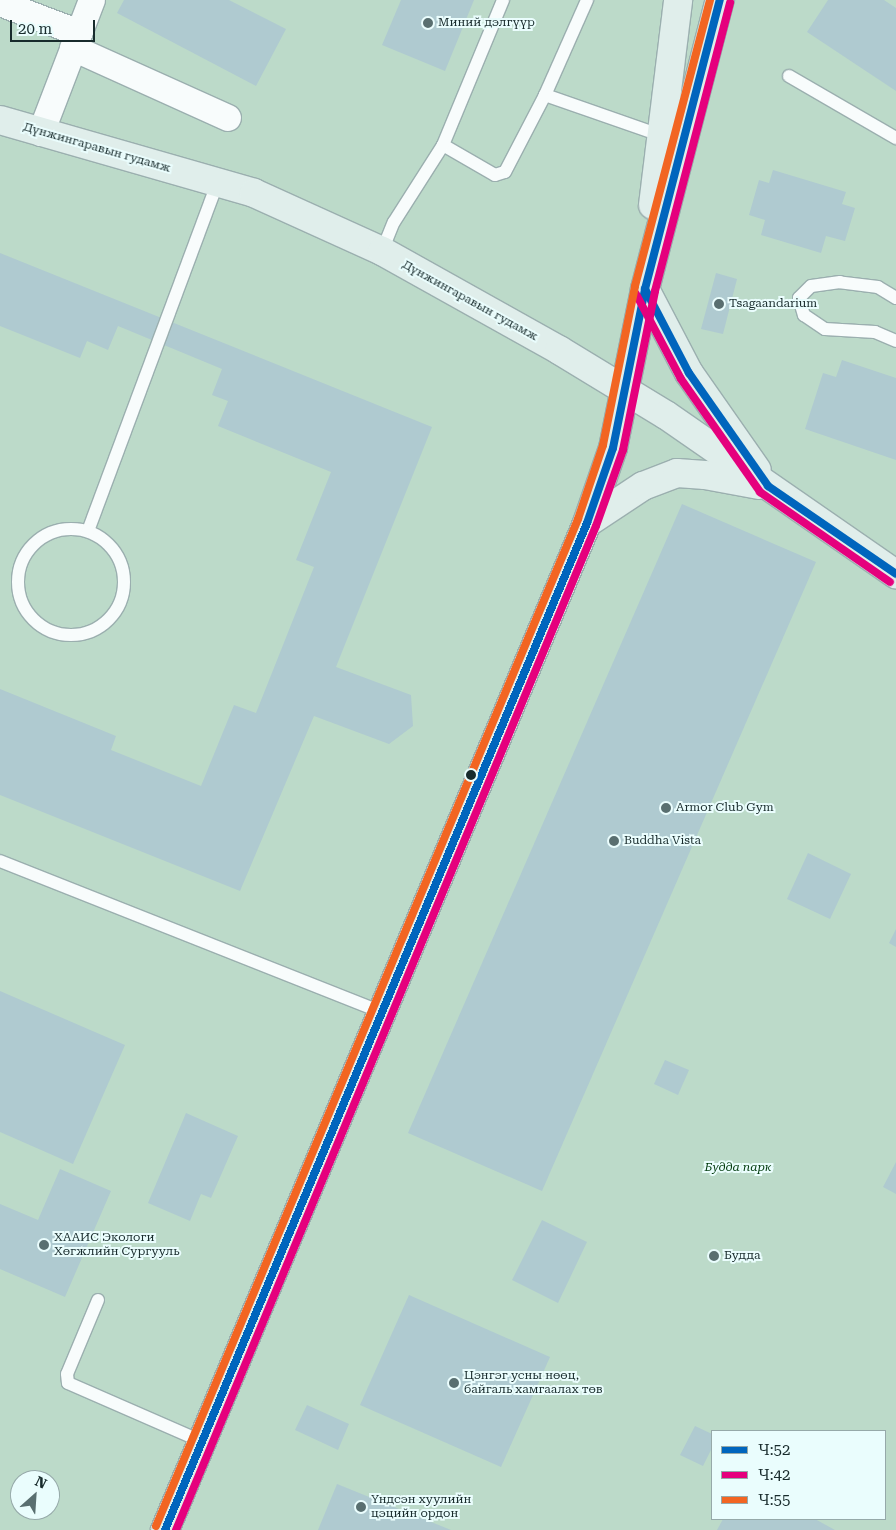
<!DOCTYPE html>
<html>
<head>
<meta charset="utf-8">
<style>
  body { margin:0 }
  #map { position:relative; width:896px; height:1530px; overflow:hidden; background:#d2eced; font-family:"Roboto Serif",serif }
  div>[style] { position:absolute }
  [style*='--x'] { left:calc(var(--x)*1px); top:calc(var(--y)*1px); width:calc(var(--w)*1px); rotate:calc(var(--a)*1deg) }
  .green>* { inset:0; background:#bcdac9 }
  .building>* { inset:0; background:#afcad0 }
  .roads { filter:drop-shadow(1px 0 #9bafaf) drop-shadow(-1px 0 #9bafaf) drop-shadow(0 1px #9bafaf) drop-shadow(0 -1px #9bafaf) }
  .service>* { height:12px; margin:-6px; padding:0 6px; transform-origin:6px; border-radius:6px; background:#f8fcfc }
  .service>.ring { margin:-6px; padding:0; box-sizing:content-box; background:none; border:12px solid #f8fcfc; border-radius:50% }
  .minor>* { height:26px; margin:-13px; padding:0 13px; transform-origin:13px; border-radius:13px; background:#f8fcfc }
  .primary>* { height:28px; margin:-14px; padding:0 14px; transform-origin:14px; border-radius:14px; background:#e0eeeb }
  .bus-1>* { height:8px; margin:-4px; padding:0 4px; transform-origin:4px; border-radius:4px; background:#0065bd }
  .bus-2>* { height:8px; margin:-4px; padding:0 4px; transform-origin:4px; border-radius:4px; background:#e5007d }
  .bus-3>* { height:8px; margin:-4px; padding:0 4px; transform-origin:4px; border-radius:4px; background:#f26522 }
  .dots>* { width:14px; height:14px; translate:-50% -50%; box-sizing:border-box; border:2px solid #eafdfd; border-radius:50% }
  span { translate:-50% -50%; white-space:nowrap; text-align:center; line-height:1.15; -webkit-text-stroke:4px #eafdfd; paint-order:stroke }
  .poi-label { font-size:12px; color:#182b2c }
  .left { translate:0 -50%; text-align:left }
  .street-label { font-size:12px; color:#182b2c }
  .park-label { font-size:12px; color:#003a0c; font-style:italic }
  .legend { position:absolute; left:711px; top:1430px; width:175px; height:90px; box-sizing:border-box; background:#eafdfd; border:1px solid #96a9a9; margin:0; padding:6px 9px; list-style:none; font-size:15px; color:#182b2c }
  .legend li { display:flex; align-items:center; gap:10px; height:25px }
  .legend b { width:25px; border:1px solid #96a9a9 }
  .north { position:absolute; left:10px; top:1470px; width:50px; height:50px; box-sizing:border-box; background:#eafdfd; border:1px solid #96a9a9; border-radius:50%; rotate:26deg; font-size:14px; font-weight:700; line-height:20px; text-align:center; color:#182b2c }
  .north::after { content:''; display:block; margin:auto; width:18px; height:22px; background:#596f70; clip-path:polygon(50% 0,100% 100%,50% 72%,0 100%) }
  .scale { position:absolute; left:10px; top:20px; width:85px; height:22px; box-sizing:border-box; border:2px solid #182b2c; border-top:0; padding-left:6px; font-size:15px; line-height:18px; white-space:nowrap; color:#182b2c; -webkit-text-stroke:4px #eafdfd; paint-order:stroke }
</style>
</head>
<body>
<div id="map">
  <div class="green">
    <i style="clip-path:polygon(evenodd,0 0,896px 0,896px 1530px,0 1530px,0 0,712px 1431px,885px 1431px,885px 1519px,712px 1519px,712px 1431px,0 0,20px 1480px,50px 1480px,50px 1510px,20px 1510px,20px 1480px)"></i>
  </div>
  <div class="building">
    <i style="clip-path:polygon(124px 0,229px 0,286px 29px,256px 86px,117px 13px)"></i>
    <i style="clip-path:polygon(401px 0,474px 0,445px 71px,382px 45px)"></i>
    <i style="clip-path:polygon(828px 0,884px 0,896px 8px,896px 91px,807px 32px)"></i>
    <i style="clip-path:polygon(773px 170px,846px 192px,842px 204px,855px 208px,845px 241px,826px 236px,821px 253px,761px 235px,765px 220px,749px 215px,759px 180px,769px 183px)"></i>
    <i style="clip-path:polygon(0 253px,432px 427px,336px 667px,411px 695px,413px 726px,389px 744px,314px 716px,240px 891px,0 795px,0 689px,116px 736px,111px 750px,201px 786px,234px 705px,256px 713px,314px 567px,296px 560px,331px 472px,218px 426px,228px 401px,212px 395px,222px 369px,118px 326px,108px 350px,87px 341px,80px 358px,0 326px)"></i>
    <i style="clip-path:polygon(716px 273px,737px 279px,723px 334px,701px 329px)"></i>
    <i style="clip-path:polygon(842px 360px,896px 378px,896px 460px,805px 429px,823px 373px,836px 377px)"></i>
    <i style="clip-path:polygon(682px 504px,816px 562px,542px 1191px,408px 1133px)"></i>
    <i style="clip-path:polygon(808px 853px,851px 874px,830px 919px,787px 899px)"></i>
    <i style="clip-path:polygon(896px 929px,896px 947px,889px 943px)"></i>
    <i style="clip-path:polygon(0 991px,125px 1045px,73px 1164px,0 1132px)"></i>
    <i style="clip-path:polygon(665px 1060px,689px 1070px,678px 1095px,654px 1084px)"></i>
    <i style="clip-path:polygon(186px 1113px,238px 1136px,211px 1198px,201px 1194px,190px 1221px,148px 1203px)"></i>
    <i style="clip-path:polygon(896px 1162px,896px 1194px,883px 1187px)"></i>
    <i style="clip-path:polygon(60px 1169px,111px 1191px,65px 1297px,0 1269px,0 1204px,38px 1220px)"></i>
    <i style="clip-path:polygon(542px 1220px,587px 1242px,558px 1303px,512px 1280px)"></i>
    <i style="clip-path:polygon(409px 1295px,550px 1357px,501px 1467px,360px 1405px)"></i>
    <i style="clip-path:polygon(307px 1405px,349px 1424px,338px 1450px,295px 1430px)"></i>
    <i style="clip-path:polygon(695px 1426px,712px 1434px,712px 1448px,703px 1466px,680px 1455px)"></i>
    <i style="clip-path:polygon(337px 1484px,451px 1530px,318px 1530px)"></i>
    <i style="clip-path:polygon(723px 1519px,815px 1519px,835px 1530px,717px 1530px)"></i>
  </div>
  <div class="roads">
    <div class="service">
      <i style="--x:789;--y:76;--w:124;--a:30.1"></i>
      <i style="--x:545;--y:95;--w:122;--a:19.2"></i>
      <i style="--x:443;--y:145;--w:60;--a:30"></i>
      <i style="--x:495;--y:175;--w:10;--a:-17"></i>
      <i style="--x:505;--y:172;--w:87;--a:-62.5"></i>
      <i style="--x:545;--y:95;--w:104;--a:-66.1"></i>
      <i style="--x:382;--y:251;--w:31;--a:-68"></i>
      <i style="--x:394;--y:222;--w:91;--a:-57.5"></i>
      <i style="--x:443;--y:145;--w:157;--a:-67.5"></i>
      <i style="--x:896;--y:298;--w:21;--a:-149"></i>
      <i style="--x:878;--y:287;--w:38;--a:-173"></i>
      <i style="--x:840;--y:282;--w:29;--a:172"></i>
      <i style="--x:811;--y:286;--w:17;--a:135"></i>
      <i style="--x:799;--y:298;--w:18;--a:74"></i>
      <i style="--x:804;--y:315;--w:25;--a:34"></i>
      <i style="--x:825;--y:329;--w:50;--a:3.4"></i>
      <i style="--x:875;--y:332;--w:23;--a:23"></i>
      <i class="ring" style="left:18px;top:529px;width:94px;height:94px"></i>
      <i style="--x:88;--y:531;--w:372;--a:-69.6"></i>
      <i style="--x:0;--y:861;--w:412;--a:21.6"></i>
      <i style="--x:98;--y:1300;--w:80;--a:112.7"></i>
      <i style="--x:67;--y:1374;--w:9;--a:84"></i>
      <i style="--x:68;--y:1383;--w:145;--a:23.6"></i>
    </div>
    <div class="minor">
      <i style="--x:0;--y:3;--w:85;--a:20.8"></i>
      <i style="--x:73;--y:48;--w:170;--a:24.3"></i>
      <i style="--x:41;--y:133;--w:142;--a:-69"></i>
    </div>
    <div class="primary">
      <i style="--x:0;--y:120;--w:264;--a:16"></i>
      <i style="--x:254;--y:193;--w:141;--a:24.4"></i>
      <i style="--x:382;--y:251;--w:203;--a:29.2"></i>
      <i style="--x:559;--y:350;--w:125;--a:31.3"></i>
      <i style="--x:666;--y:415;--w:280;--a:34.7"></i>
      <i style="--x:653;--y:205;--w:207;--a:-83"></i>
      <i style="--x:645;--y:289;--w:95;--a:62.4"></i>
      <i style="--x:689;--y:373;--w:118;--a:55"></i>
      <i style="--x:587;--y:523;--w:67;--a:-33.5"></i>
      <i style="--x:643;--y:486;--w:36;--a:-21"></i>
      <i style="--x:677;--y:473;--w:28;--a:4"></i>
      <i style="--x:705;--y:475;--w:55;--a:10.5"></i>
      <i style="--x:165;--y:1530;--w:1092;--a:-67.26"></i>
      <i style="--x:587;--y:523;--w:79;--a:-70.9"></i>
      <i style="--x:613;--y:448;--w:162;--a:-78.6"></i>
      <i style="--x:645;--y:289;--w:299;--a:-75.5"></i>
    </div>
  </div>
  <div class="bus-1">
    <i style="--x:645;--y:289;--w:95;--a:62.4"></i>
    <i style="--x:689;--y:373;--w:138;--a:55"></i>
    <i style="--x:768;--y:486;--w:155;--a:34.5"></i>
    <i style="--x:165;--y:1530;--w:1092;--a:-67.26"></i>
    <i style="--x:587;--y:523;--w:79;--a:-70.9"></i>
    <i style="--x:613;--y:448;--w:162;--a:-78.6"></i>
    <i style="--x:645;--y:289;--w:299;--a:-75.5"></i>
  </div>
  <div class="bus-2">
    <i style="--x:636;--y:294;--w:96;--a:62.1"></i>
    <i style="--x:681;--y:379;--w:138;--a:55"></i>
    <i style="--x:760;--y:492;--w:158;--a:34.7"></i>
    <i style="--x:176;--y:1530;--w:1088;--a:-67.3"></i>
    <i style="--x:596;--y:526;--w:81;--a:-70.4"></i>
    <i style="--x:623;--y:450;--w:162;--a:-78.6"></i>
    <i style="--x:655;--y:291;--w:298;--a:-75.4"></i>
  </div>
  <div class="bus-3">
    <i style="--x:156;--y:1526;--w:1092;--a:-67.26"></i>
    <i style="--x:578;--y:519;--w:78;--a:-71.3"></i>
    <i style="--x:603;--y:445;--w:162;--a:-78.6"></i>
    <i style="--x:635;--y:286;--w:296;--a:-75.3"></i>
  </div>
  <div class="dots">
    <i style="left:428px;top:23px;background:#596f70"></i>
    <i style="left:719px;top:304px;background:#596f70"></i>
    <i style="left:471px;top:775px;background:#182b2c"></i>
    <i style="left:666px;top:808px;background:#596f70"></i>
    <i style="left:614px;top:841px;background:#596f70"></i>
    <i style="left:44px;top:1245px;background:#596f70"></i>
    <i style="left:714px;top:1256px;background:#596f70"></i>
    <i style="left:454px;top:1383px;background:#596f70"></i>
    <i style="left:361px;top:1507px;background:#596f70"></i>
  </div>
  <div class="poi-label">
    <span class="left" style="left:438px;top:23px">Миний дэлгүүр</span>
    <span class="left" style="left:729px;top:304px">Tsagaandarium</span>
    <span class="left" style="left:676px;top:808px">Armor Club Gym</span>
    <span class="left" style="left:624px;top:841px">Buddha Vista</span>
    <span class="left" style="left:54px;top:1245px">ХААИС Экологи<br>Хөгжлийн Сургууль</span>
    <span class="left" style="left:724px;top:1256px">Будда</span>
    <span class="left" style="left:464px;top:1383px">Цэнгэг усны нөөц,<br>байгаль хамгаалах төв</span>
    <span class="left" style="left:371px;top:1507px">Үндсэн хуулийн<br>цэцийн ордон</span>
  </div>
  <div class="street-label">
    <span style="left:97px;top:148px;rotate:16deg">Дүнжингаравын гудамж</span>
    <span style="left:470px;top:301px;rotate:29deg">Дүнжингаравын гудамж</span>
  </div>
  <div class="park-label">
    <span style="left:738px;top:1168px">Будда парк</span>
  </div>
  <ul class="legend">
  <li><b style="height:6px;background:#0065bd"></b>Ч:52</li>
  <li><b style="height:6px;background:#e5007d"></b>Ч:42</li>
  <li><b style="height:6px;background:#f26522"></b>Ч:55</li>
  </ul>
  <div class="north">N</div>
  <div class="scale">20 m</div>
</div>
</body>
</html>
